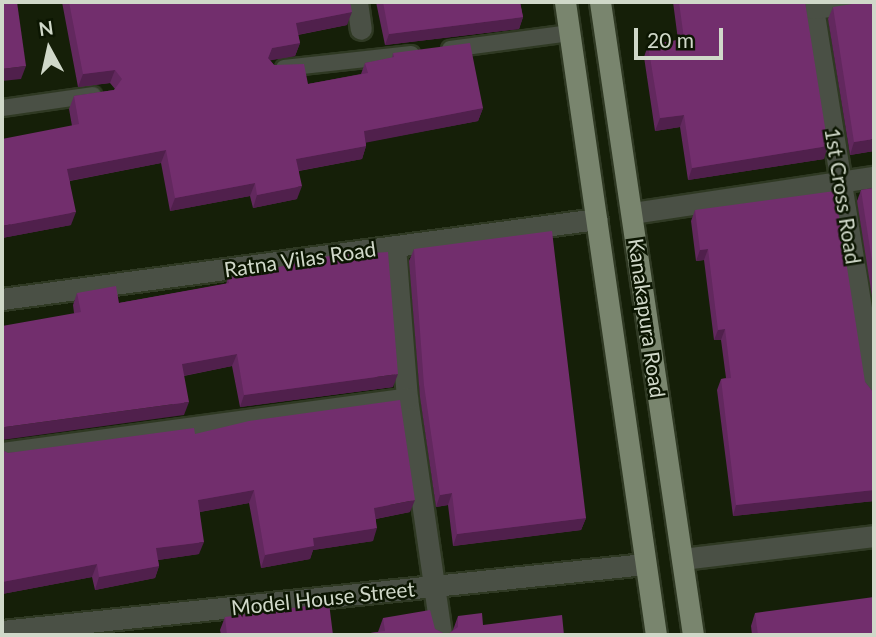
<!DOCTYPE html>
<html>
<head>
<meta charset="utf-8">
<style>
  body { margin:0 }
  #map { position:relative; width:876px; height:637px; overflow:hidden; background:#151f08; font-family:Lato,sans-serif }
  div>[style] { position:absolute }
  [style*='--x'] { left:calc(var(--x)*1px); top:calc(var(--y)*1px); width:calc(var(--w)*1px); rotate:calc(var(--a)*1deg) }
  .roads { filter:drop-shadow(2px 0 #2f3923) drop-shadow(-2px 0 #2f3923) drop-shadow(0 2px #2f3923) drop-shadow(0 -2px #2f3923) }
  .lane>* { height:16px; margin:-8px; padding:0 8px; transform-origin:8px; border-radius:8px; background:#4a5045 }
  .street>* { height:21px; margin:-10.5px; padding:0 10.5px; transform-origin:10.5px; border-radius:10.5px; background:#4a5045 }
  .primary>* { height:21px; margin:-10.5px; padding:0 10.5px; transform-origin:10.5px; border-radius:10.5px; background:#79856e }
  .wall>* { inset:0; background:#62285e }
  .shaded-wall>* { inset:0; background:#50204c }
  .building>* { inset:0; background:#722e6d }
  span { translate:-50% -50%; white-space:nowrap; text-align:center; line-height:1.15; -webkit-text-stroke:5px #0c1602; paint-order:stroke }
  .street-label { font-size:21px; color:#d0d8c9 }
  .frame { position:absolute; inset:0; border:4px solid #d0d8c9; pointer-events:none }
  .north { position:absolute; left:14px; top:14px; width:70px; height:70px; -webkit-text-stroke:5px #0c1602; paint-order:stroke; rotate:352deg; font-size:19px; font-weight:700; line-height:28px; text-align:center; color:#d0d8c9 }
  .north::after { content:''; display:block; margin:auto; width:24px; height:32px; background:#d0d8c9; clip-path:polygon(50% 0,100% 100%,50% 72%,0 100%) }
  .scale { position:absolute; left:634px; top:28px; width:89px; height:32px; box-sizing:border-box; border:4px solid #d0d8c9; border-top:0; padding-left:9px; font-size:21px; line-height:24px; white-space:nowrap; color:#d0d8c9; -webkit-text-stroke:5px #0c1602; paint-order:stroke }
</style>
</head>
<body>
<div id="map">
  <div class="roads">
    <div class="lane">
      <i style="--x:450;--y:49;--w:121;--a:-7.6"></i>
      <i style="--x:284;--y:68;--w:128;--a:-6.3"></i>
      <i style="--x:2;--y:108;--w:92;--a:-8.1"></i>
    </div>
    <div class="street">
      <i style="--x:357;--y:2;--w:27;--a:82"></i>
      <i style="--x:812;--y:2;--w:394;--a:80.9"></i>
      <i style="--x:813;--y:8;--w:48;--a:-7.1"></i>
      <i style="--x:632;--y:213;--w:245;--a:-8.5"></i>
      <i style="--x:395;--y:246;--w:152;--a:85.5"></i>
      <i style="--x:407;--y:398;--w:239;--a:81.8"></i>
      <i style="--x:2;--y:299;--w:600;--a:-7.66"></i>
      <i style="--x:2;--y:453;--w:409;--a:-7.7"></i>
      <i style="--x:682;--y:559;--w:193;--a:-6.8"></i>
      <i style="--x:2;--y:631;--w:646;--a:-5.95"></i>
    </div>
    <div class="primary">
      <i style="--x:565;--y:2;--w:640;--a:81.82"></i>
      <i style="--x:600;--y:2;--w:640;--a:81.64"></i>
    </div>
  </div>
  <div class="wall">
    <i style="clip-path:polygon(62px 2px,350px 2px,347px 25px,298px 35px,300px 43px,295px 56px,270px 60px,274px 65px,308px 84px,361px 74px,365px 63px,392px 58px,393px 53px,483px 108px,478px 121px,366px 142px,366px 146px,362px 159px,299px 171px,297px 199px,253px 208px,250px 196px,170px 211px,161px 163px,70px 181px,71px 225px,2px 238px,72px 126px,69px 109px,74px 96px,114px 90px,115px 89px,110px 83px,78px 87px)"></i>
    <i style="clip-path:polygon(376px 2px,520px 2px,523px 17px,519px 29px,385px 45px)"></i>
    <i style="clip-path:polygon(673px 2px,805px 2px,824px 159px,688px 180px,680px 127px,655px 131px,644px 57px,648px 45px,678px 40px)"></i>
    <i style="clip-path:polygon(833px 7px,874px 151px,850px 155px,828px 19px)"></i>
    <i style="clip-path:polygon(874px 188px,874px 309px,857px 201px,861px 190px)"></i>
    <i style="clip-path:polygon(695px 210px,865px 382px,873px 392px,874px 392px,874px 501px,733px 516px,717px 390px,721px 379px,726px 378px,721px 340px,714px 340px,704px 260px,696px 261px,691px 221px)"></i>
    <i style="clip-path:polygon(414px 249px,586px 518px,581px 530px,453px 546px,448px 505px,436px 507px,420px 397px,409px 261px)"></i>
    <i style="clip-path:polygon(228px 278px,393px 387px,240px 407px,232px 366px,184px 376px,184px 415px,74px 313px,73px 305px,77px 293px,119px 303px,226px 284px)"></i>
    <i style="clip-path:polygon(195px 434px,410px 512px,376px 519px,373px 541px,313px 550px,310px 559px,261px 568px,249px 503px,200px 512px,199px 554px,158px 560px,159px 566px,155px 578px,95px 590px,92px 577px,2px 594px,2px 450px,8px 453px)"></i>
    <i style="clip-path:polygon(755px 613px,874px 635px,752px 635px,751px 626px)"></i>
    <i style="clip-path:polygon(458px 616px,483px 625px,564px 635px,356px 635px,378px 632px,383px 618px,435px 629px,447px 635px,453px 630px)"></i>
    <i style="clip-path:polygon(225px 617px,333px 635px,221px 635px,220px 630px)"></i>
  </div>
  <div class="shaded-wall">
    <i style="clip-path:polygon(352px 12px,347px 25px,291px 36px,296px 23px)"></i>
    <i style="clip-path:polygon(523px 17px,519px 29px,385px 45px,389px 34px)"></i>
    <i style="clip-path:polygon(300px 43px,295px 56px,267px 61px,272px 48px)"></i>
    <i style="clip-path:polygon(26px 66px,21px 79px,2px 81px,2px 69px)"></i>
    <i style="clip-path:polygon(115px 70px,110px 83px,78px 87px,83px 74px)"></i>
    <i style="clip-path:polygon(483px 108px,478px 121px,359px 144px,364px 131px)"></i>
    <i style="clip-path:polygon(684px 115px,680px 127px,655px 131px,660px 118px)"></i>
    <i style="clip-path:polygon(874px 139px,874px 151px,850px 155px,854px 142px)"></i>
    <i style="clip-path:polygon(366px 146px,362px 159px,292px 172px,296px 159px)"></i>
    <i style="clip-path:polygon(828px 146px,824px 159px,688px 180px,692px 168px)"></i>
    <i style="clip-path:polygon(166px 150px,161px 163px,63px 182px,67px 169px)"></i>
    <i style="clip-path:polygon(255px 183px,250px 196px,170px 211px,175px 198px)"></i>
    <i style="clip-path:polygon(302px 186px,297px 199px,253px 208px,257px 195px)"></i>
    <i style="clip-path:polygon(76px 212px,71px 225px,2px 238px,2px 226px)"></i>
    <i style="clip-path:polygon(708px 249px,704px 260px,696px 261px,700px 250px)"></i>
    <i style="clip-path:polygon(725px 329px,721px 340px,714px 340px,718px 330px)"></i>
    <i style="clip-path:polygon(237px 354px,232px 366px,177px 377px,182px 364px)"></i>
    <i style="clip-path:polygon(398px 374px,393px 387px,240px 407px,244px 395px)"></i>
    <i style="clip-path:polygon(189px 402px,184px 415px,2px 440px,2px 430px,5px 427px)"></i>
    <i style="clip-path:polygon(254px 490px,249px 503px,194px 513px,198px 500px)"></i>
    <i style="clip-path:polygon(874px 490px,874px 501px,733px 516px,736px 505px)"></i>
    <i style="clip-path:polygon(452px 493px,448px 505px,436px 507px,440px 495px)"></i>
    <i style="clip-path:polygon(415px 500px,410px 512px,370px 520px,374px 508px)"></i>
    <i style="clip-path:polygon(586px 518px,581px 530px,453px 546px,457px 534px)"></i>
    <i style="clip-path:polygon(377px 528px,373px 541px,313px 550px,310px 559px,261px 568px,265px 555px,313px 538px)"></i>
    <i style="clip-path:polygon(204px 542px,199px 554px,151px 561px,156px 548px)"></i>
    <i style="clip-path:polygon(97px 564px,92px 577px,2px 594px,2px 582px)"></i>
    <i style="clip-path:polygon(159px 566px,155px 578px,95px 590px,99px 577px)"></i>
  </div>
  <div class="building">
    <i style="clip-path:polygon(2px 2px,17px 2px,26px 66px,2px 69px)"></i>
    <i style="clip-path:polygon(69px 2px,350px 2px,352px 12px,296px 23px,300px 43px,272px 48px,268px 58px,274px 65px,304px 64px,308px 84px,368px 73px,365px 63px,394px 57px,393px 53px,470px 43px,483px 108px,364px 131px,366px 146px,296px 159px,302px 186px,257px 195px,255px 183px,175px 198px,166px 150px,67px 169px,76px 212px,2px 226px,2px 139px,79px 124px,74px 96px,114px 90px,122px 79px,115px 70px,83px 74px)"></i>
    <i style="clip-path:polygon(383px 2px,520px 2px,523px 17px,389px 34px)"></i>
    <i style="clip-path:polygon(679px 2px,805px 2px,828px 146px,692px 168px,684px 115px,660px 118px,648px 45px,684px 39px)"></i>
    <i style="clip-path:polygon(865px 2px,874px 2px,874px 139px,854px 142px,833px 7px)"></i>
    <i style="clip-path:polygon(874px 188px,874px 274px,861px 190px)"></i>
    <i style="clip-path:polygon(835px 191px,865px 382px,873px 392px,874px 392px,874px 490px,736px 505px,721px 379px,731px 378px,725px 329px,718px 330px,708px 249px,700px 250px,695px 210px)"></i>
    <i style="clip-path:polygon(552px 231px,586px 518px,457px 534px,452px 493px,440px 495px,424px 385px,414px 249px)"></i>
    <i style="clip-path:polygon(388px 252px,398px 374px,244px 395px,237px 354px,182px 364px,189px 402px,5px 427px,2px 430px,2px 326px,81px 312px,77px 293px,116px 286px,119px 303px,229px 283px,228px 278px,329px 256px)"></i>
    <i style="clip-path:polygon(400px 400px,415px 500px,374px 508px,377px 528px,313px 538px,314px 546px,265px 555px,254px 490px,198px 500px,204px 542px,156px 548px,159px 566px,99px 577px,97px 564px,2px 582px,2px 450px,8px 453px,194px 428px,195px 434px,249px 421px)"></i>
    <i style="clip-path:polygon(874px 597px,874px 635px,758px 635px,755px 613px)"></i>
    <i style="clip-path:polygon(329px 603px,333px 635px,227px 635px,225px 617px)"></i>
    <i style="clip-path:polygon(430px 610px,435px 629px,447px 635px,458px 627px,458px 616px,482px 613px,483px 625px,562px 615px,564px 635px,356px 635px,385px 631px,383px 618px)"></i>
  </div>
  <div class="street-label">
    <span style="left:843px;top:196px;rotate:81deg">1st Cross Road</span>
    <span style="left:300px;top:259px;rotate:-8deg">Ratna Vilas Road</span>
    <span style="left:647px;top:318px;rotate:82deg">Kanakapura Road</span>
    <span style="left:323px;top:598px;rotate:-6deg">Model House Street</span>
  </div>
  <div class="frame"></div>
  <div class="north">N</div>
  <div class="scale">20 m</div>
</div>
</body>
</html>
